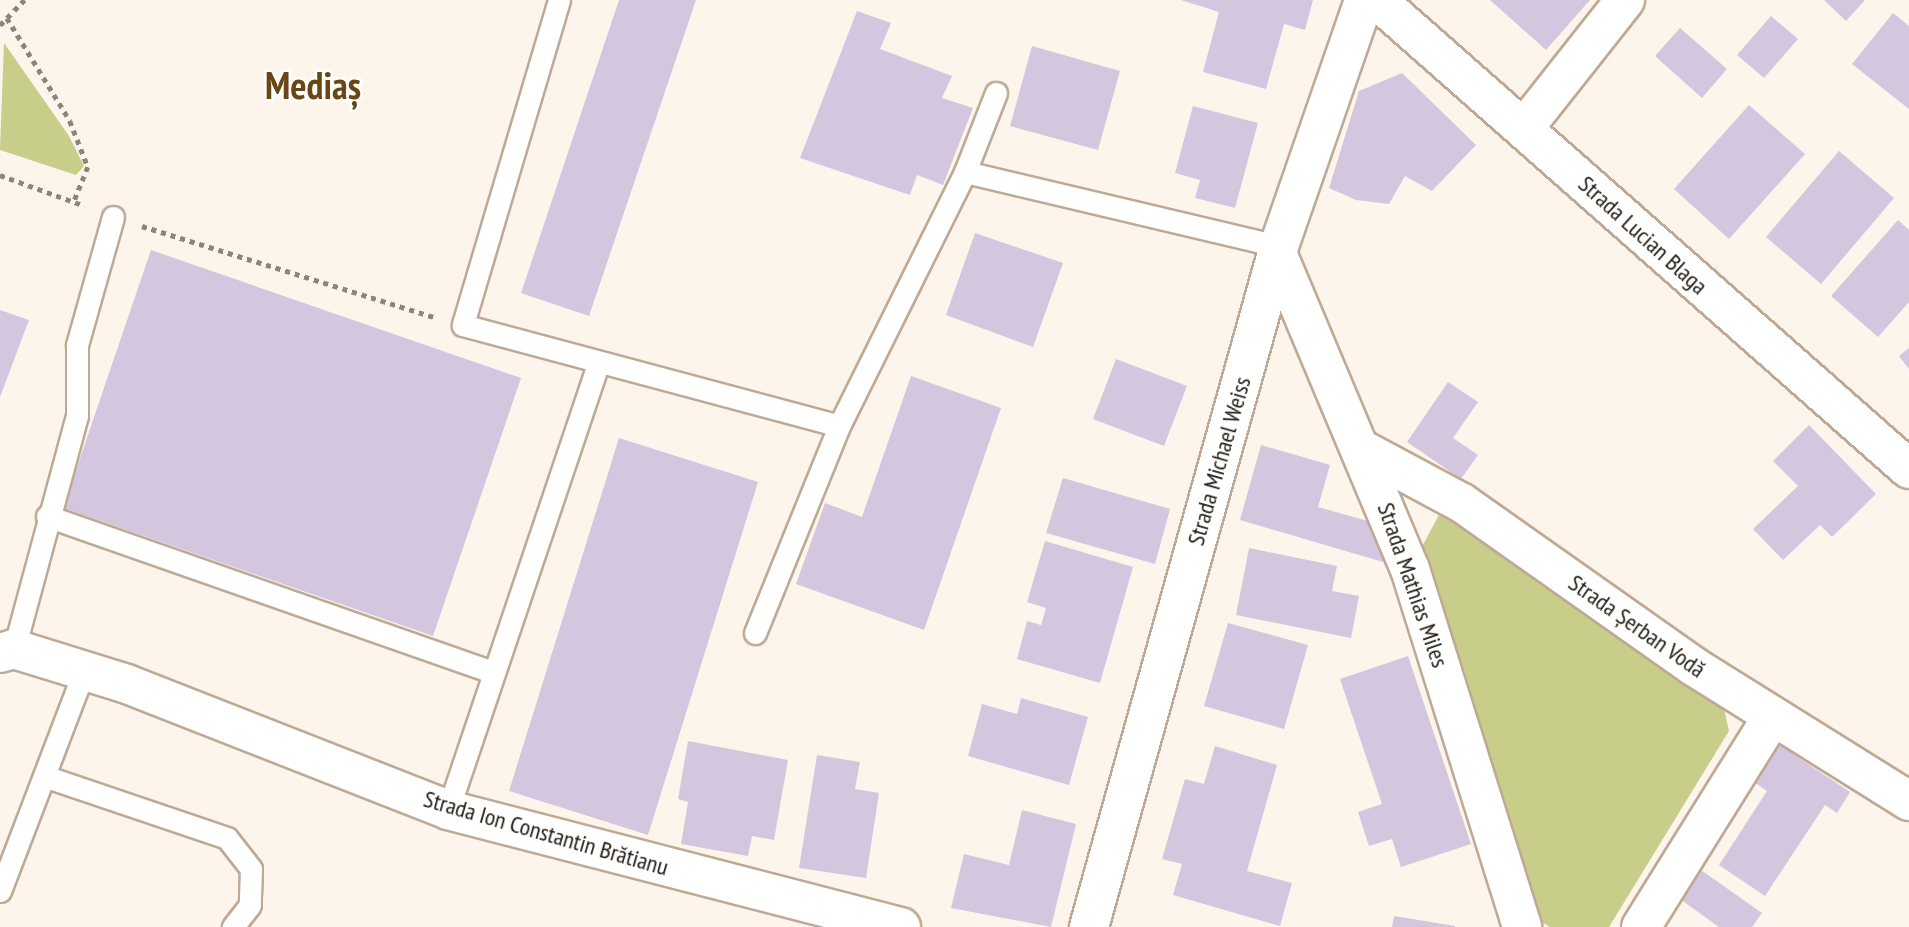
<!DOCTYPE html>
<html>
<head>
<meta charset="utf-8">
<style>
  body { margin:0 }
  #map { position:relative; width:1909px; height:927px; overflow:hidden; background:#fdf4eb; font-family:"PT Sans Narrow",sans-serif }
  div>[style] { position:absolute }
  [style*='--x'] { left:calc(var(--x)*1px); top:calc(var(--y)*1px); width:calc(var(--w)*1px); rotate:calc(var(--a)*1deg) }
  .green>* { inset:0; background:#c8cd89 }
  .building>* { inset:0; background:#d5c6e0 }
  .path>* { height:4.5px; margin-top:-2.25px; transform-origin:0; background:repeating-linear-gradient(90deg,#8d857c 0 5px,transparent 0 10px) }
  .roads { filter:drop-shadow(2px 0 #bfa994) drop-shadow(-2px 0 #bfa994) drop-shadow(0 2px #bfa994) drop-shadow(0 -2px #bfa994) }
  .lane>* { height:21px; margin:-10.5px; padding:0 10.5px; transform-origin:10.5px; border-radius:10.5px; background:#fff }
  .street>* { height:38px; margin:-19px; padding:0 19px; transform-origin:19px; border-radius:19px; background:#fff }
  .secondary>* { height:38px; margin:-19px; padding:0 19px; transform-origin:19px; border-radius:19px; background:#fff }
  span { translate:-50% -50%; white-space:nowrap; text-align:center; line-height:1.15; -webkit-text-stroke:5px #fff; paint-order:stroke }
  .street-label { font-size:24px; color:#221a12 }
  .town-label { font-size:38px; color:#694613; font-weight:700 }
</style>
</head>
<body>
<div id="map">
  <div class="green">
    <i style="clip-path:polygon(4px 43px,69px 136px,84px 166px,76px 175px,0 150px)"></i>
    <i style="clip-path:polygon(1462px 503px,1721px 695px,1729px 731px,1609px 927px,1550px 927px,1518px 908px,1410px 569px,1440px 513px)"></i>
  </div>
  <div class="building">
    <i style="clip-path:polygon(619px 0,696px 0,589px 316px,521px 293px)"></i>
    <i style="clip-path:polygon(1181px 0,1313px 0,1305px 30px,1284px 24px,1266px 89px,1203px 72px,1219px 12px)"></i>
    <i style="clip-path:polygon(1490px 0,1590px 0,1546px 50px)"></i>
    <i style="clip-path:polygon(1824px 0,1865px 0,1846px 21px)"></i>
    <i style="clip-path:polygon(857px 11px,891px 23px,880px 49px,952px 76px,942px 98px,973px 108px,943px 185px,917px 175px,910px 195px,800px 158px)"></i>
    <i style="clip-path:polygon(1893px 13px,1909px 26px,1909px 109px,1852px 64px)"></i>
    <i style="clip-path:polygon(1771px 16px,1798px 39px,1764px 78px,1737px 55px)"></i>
    <i style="clip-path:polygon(1680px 28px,1727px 69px,1702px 98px,1655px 56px)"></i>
    <i style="clip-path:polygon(1032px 46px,1120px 71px,1098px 150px,1010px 126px)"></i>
    <i style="clip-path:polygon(1402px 73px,1476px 145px,1432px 191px,1405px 176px,1389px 204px,1356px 200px,1329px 188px,1359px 91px)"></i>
    <i style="clip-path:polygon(1749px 105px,1805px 154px,1729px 239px,1674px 189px)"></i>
    <i style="clip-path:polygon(1193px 106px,1258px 123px,1235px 208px,1195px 198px,1200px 180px,1175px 173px)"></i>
    <i style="clip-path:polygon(1839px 151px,1894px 198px,1821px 284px,1766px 237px)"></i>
    <i style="clip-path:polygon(1898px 220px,1909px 230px,1909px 302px,1878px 337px,1831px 296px)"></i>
    <i style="clip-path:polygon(975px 233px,1063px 263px,1033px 347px,946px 315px)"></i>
    <i style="clip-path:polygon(151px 250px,521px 378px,433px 636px,63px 508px)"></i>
    <i style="clip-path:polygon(0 310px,29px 320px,0 397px)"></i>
    <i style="clip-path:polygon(1909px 348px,1909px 369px,1899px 356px)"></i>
    <i style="clip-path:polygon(1116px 359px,1187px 386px,1164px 446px,1093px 419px)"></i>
    <i style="clip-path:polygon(911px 376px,1001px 408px,924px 630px,796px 584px,825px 503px,862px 517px)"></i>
    <i style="clip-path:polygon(1448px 382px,1478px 402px,1453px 438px,1478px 455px,1461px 479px,1407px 442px)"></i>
    <i style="clip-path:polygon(1809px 425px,1876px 494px,1832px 537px,1820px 525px,1783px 560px,1753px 529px,1798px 486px,1773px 461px)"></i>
    <i style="clip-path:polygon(619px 438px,758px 482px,648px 835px,509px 791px)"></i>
    <i style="clip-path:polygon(1261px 445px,1330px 465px,1318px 507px,1393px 528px,1383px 562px,1240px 520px)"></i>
    <i style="clip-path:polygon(1063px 478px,1170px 509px,1155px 564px,1046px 533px)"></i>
    <i style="clip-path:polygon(1045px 541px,1133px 567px,1100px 683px,1017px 659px,1027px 621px,1041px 625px,1046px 608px,1027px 602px)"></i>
    <i style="clip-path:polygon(1249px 548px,1337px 566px,1332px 591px,1359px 596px,1351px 638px,1236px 615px)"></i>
    <i style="clip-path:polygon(1228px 623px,1308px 645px,1284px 729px,1204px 706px)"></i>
    <i style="clip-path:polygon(1408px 656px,1471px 844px,1401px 867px,1392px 839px,1369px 846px,1358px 812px,1382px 804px,1340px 679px)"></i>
    <i style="clip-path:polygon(1021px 698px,1088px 717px,1069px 785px,968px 756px,982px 704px,1017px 714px)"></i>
    <i style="clip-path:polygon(1766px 736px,1850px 792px,1837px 813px,1825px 805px,1765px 896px,1719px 865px,1767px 791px,1742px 774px)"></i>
    <i style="clip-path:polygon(688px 741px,788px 760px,774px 840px,752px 836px,748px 856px,681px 844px,688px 802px,678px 799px)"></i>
    <i style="clip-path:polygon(1215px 746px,1277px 765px,1247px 871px,1292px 883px,1280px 926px,1173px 895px,1182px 864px,1162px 859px,1185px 779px,1204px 784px)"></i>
    <i style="clip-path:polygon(817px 755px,860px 762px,855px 789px,879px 793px,866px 878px,799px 868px)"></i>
    <i style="clip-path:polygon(1022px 810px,1076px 824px,1051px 927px,951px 908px,964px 854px,1009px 865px)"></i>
    <i style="clip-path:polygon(1698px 868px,1762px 913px,1752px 927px,1719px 927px,1677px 897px)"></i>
    <i style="clip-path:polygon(1394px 916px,1455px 926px,1455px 927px,1392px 927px)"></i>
  </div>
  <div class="path">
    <i style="--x:7;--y:18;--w:121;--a:58.5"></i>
    <i style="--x:70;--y:121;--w:49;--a:68.6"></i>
    <i style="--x:88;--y:167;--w:38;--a:112"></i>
    <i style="--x:0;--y:25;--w:35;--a:-46"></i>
    <i style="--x:0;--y:175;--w:90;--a:20"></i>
    <i style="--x:142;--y:226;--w:307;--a:17.3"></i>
  </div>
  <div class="roads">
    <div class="lane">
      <i style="--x:559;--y:0;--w:339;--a:106.5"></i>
      <i style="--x:463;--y:325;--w:389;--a:15"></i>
      <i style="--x:965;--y:172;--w:323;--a:13.3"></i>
      <i style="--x:47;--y:516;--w:472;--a:19.3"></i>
      <i style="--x:755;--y:633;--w:223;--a:-67.9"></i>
      <i style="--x:839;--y:426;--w:284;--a:-63.6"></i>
      <i style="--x:965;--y:172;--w:85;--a:-68.6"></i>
      <i style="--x:14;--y:649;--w:241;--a:-74.9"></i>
      <i style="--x:77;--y:416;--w:71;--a:-90"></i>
      <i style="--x:77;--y:345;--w:133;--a:-74.3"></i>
      <i style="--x:44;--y:776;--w:193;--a:18.7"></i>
      <i style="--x:227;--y:838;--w:39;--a:52"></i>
      <i style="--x:251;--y:869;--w:36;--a:92"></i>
      <i style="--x:250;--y:905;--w:28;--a:128"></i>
      <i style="--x:448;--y:810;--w:471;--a:-71.4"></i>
      <i style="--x:0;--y:891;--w:235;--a:-69.1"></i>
    </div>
    <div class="street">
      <i style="--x:1524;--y:128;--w:163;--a:-51.7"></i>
      <i style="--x:1277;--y:253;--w:343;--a:67.2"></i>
      <i style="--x:1410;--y:569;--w:375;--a:72.6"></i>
      <i style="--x:1365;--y:451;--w:110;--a:28.2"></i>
      <i style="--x:1462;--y:503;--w:283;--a:35.2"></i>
      <i style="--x:1693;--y:666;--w:255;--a:32"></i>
      <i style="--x:0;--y:653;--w:15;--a:-16"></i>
      <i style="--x:14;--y:649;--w:118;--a:17.2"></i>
      <i style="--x:127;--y:684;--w:345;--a:21.4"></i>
      <i style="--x:448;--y:810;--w:468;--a:14.5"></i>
      <i style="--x:1089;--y:927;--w:707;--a:-74.41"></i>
      <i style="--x:1279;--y:246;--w:260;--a:-70.9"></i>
      <i style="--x:1641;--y:927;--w:248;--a:-58"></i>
    </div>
    <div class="secondary">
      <i style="--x:1377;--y:0;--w:709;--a:41.4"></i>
    </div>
  </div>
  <div class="street-label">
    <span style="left:1643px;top:235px;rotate:42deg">Strada Lucian Blaga</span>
    <span style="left:1219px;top:461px;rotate:-74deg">Strada Michael Weiss</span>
    <span style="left:1413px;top:585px;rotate:71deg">Strada Mathias Miles</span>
    <span style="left:1637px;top:626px;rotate:35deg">Strada Șerban Vodă</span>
    <span style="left:546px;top:833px;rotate:16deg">Strada Ion Constantin Brătianu</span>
  </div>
  <div class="town-label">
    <span style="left:313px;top:85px">Mediaș</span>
  </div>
</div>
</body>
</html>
